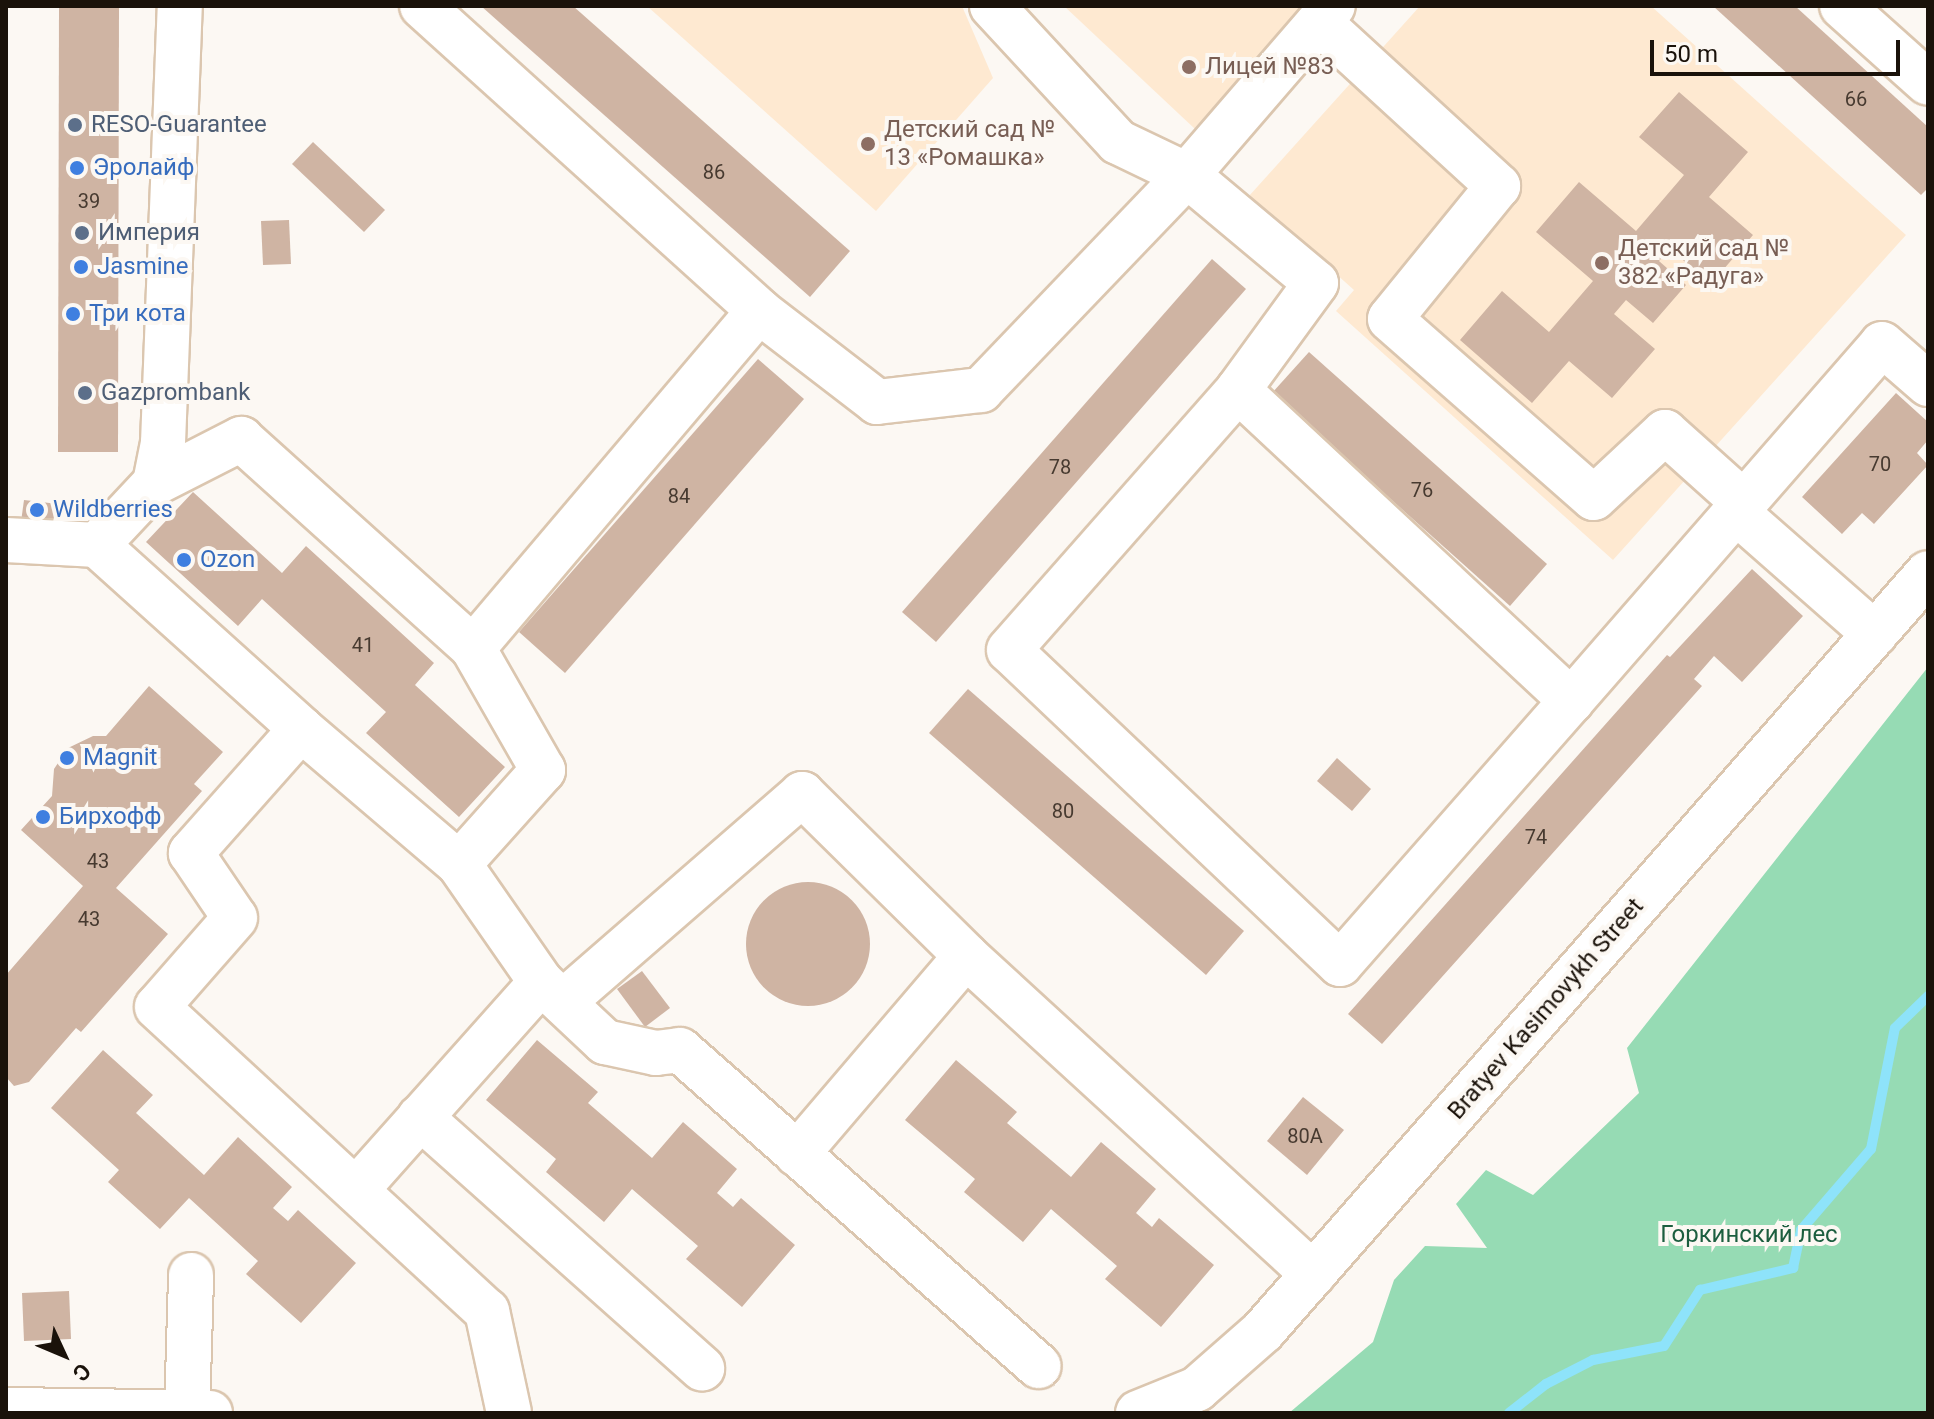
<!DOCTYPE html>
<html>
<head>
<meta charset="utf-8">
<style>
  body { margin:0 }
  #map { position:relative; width:1934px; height:1419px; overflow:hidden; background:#fcf8f3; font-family:Roboto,sans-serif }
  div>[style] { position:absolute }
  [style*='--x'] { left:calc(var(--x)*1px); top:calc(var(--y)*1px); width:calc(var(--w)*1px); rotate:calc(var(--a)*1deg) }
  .built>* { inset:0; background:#fee9d1 }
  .green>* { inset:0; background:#96dbb4 }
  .stream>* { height:10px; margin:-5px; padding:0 5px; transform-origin:5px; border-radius:5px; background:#8ee3fa }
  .building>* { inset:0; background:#cfb4a3 }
  .round { border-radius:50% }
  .roads { filter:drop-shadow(2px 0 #dbc6af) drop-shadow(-2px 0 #dbc6af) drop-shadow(0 2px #dbc6af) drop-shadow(0 -2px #dbc6af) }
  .minor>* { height:44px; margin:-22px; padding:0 22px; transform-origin:22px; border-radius:22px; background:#fff }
  .dots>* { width:22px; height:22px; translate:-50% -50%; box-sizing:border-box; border:4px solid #fcf8f3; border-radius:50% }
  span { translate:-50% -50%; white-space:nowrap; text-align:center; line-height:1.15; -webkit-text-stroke:8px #fcf8f3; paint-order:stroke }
  .number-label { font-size:20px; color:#473a30 }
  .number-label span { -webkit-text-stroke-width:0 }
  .education-label { font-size:24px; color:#785e54 }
  .left { translate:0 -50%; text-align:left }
  .service-label { font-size:24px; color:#4e5e75 }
  .shop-label { font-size:24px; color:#366cbe }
  .street-label { font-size:24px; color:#1a120a }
  .park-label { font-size:24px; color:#1c5e3f }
  .frame { position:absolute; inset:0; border:8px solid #1a120a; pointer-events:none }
  .north { position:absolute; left:24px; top:1315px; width:80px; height:80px; -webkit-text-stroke:6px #fcf8f3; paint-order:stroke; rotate:134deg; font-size:22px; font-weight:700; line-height:32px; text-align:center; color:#1a120a }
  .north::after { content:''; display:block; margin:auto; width:28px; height:36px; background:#1a120a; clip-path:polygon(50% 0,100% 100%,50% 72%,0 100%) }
  .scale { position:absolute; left:1650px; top:40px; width:250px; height:36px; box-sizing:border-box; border:4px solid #1a120a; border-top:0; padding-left:10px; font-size:24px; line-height:28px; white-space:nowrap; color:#1a120a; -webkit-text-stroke:6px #fcf8f3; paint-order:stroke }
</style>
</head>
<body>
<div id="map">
  <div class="built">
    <i style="clip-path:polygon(647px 6px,962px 6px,993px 78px,876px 211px)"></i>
    <i style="clip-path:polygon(1064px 6px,1301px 6px,1195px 129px)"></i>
    <i style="clip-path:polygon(1420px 6px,1651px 6px,1906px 235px,1613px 560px,1336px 311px,1354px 290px,1249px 196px)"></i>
  </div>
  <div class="green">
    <i style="clip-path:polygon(1928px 667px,1928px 1413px,1289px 1413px,1373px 1342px,1394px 1280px,1425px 1246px,1487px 1248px,1456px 1204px,1486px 1170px,1533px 1195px,1639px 1093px,1627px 1048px)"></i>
  </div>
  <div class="stream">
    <i style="--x:1509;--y:1413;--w:47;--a:-38.1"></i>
    <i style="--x:1546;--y:1384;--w:53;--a:-27.1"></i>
    <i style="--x:1593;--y:1360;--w:72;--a:-11.2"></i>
    <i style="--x:1664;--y:1346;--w:67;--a:-57.3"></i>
    <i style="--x:1700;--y:1290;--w:96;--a:-13.3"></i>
    <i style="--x:1793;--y:1268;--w:39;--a:-78"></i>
    <i style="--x:1801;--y:1230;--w:107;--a:-49.2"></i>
    <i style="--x:1871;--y:1149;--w:123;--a:-78.8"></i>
    <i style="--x:1895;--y:1028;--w:46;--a:-44.1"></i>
  </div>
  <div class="building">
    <i style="clip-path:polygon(59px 6px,119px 6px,118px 452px,58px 452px)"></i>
    <i style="clip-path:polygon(481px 6px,573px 6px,850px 251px,810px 297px)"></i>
    <i style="clip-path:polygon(1713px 6px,1795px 6px,1928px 127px,1928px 188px,1921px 195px)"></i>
    <i style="clip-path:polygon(1679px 92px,1748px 152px,1709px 197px,1753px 235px,1711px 284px,1670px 249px,1659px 261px,1686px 285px,1653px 323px,1626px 300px,1614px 314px,1655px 349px,1612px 398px,1569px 361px,1532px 403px,1460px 340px,1502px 291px,1549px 332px,1593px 281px,1536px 232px,1579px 182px,1636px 231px,1684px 175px,1639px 137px)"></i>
    <i style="clip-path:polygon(313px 142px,385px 210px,364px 232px,292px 164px)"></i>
    <i style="clip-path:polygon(289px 220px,291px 264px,263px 265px,261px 221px)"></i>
    <i style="clip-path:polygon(1212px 259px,1246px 289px,936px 642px,902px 612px)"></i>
    <i style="clip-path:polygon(1309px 352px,1547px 564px,1510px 606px,1272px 393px)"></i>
    <i style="clip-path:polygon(758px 359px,804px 399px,565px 673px,519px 632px)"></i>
    <i style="clip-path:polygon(1896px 393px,1928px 422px,1928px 440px,1917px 453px,1928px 465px,1874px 524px,1862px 513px,1842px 534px,1802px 497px)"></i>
    <i style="clip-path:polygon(193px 492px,282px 573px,306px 546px,434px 663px,415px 685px,505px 767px,459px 817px,366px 733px,386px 712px,262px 599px,238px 626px,146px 542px)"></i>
    <i style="clip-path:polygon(24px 500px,58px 504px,56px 526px,21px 522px)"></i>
    <i style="clip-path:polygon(1752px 569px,1803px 616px,1742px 682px,1714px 656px,1694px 679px,1702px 686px,1382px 1044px,1348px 1014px,1667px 655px,1670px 657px)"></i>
    <i style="clip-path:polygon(149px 686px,223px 752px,194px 784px,202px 791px,116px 888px,168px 934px,81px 1032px,76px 1028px,29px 1082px,14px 1086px,6px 1077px,6px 975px,83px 886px,21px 830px,52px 796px,54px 769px,68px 748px,93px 736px,106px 736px)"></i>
    <i style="clip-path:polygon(968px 689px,1244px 931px,1206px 975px,929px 733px)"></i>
    <i style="clip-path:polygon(1337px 758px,1371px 789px,1352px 811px,1317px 781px)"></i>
    <i class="round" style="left:746px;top:882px;width:124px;height:124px"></i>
    <i style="clip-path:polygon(642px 971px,670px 1008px,645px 1027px,617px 989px)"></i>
    <i style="clip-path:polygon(537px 1040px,598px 1092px,588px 1103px,652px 1158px,683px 1122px,737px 1169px,717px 1193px,733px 1207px,741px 1198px,795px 1245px,742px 1307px,686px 1259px,698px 1246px,632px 1189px,604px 1222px,546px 1172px,556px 1159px,486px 1100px)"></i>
    <i style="clip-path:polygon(103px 1050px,153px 1095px,136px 1113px,204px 1175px,238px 1137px,292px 1187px,273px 1208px,288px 1221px,298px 1210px,356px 1263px,301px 1323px,246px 1274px,258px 1261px,189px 1198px,160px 1229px,108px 1182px,119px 1170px,51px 1108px)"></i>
    <i style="clip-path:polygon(956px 1060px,1017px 1112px,1007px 1123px,1071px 1177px,1101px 1142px,1156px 1189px,1136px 1213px,1152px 1227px,1159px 1218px,1214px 1265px,1161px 1327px,1105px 1279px,1117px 1266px,1051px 1209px,1023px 1242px,964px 1192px,975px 1179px,905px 1120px)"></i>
    <i style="clip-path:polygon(1303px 1097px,1344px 1130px,1307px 1175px,1267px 1141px)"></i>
    <i style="clip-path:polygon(69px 1291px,71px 1339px,24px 1341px,22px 1293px)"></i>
  </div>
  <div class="roads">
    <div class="minor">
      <i style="--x:422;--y:6;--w:455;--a:42.1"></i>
      <i style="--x:759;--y:311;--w:149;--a:37.6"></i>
      <i style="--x:877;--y:402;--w:105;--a:-6.6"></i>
      <i style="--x:981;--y:390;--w:298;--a:-46.2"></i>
      <i style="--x:1187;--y:175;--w:223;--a:-49.2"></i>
      <i style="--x:992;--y:6;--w:185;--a:47.2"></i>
      <i style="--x:1118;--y:142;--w:76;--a:25.6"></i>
      <i style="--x:1187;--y:175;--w:168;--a:39.9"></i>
      <i style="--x:1316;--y:283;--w:132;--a:126.1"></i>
      <i style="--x:1842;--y:6;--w:115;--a:41.8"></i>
      <i style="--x:1319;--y:22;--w:243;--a:42.5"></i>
      <i style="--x:1498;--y:186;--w:171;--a:129.1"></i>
      <i style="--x:1390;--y:319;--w:271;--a:41.3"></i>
      <i style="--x:1594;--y:498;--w:97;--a:-42.9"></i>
      <i style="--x:1665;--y:432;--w:106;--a:41.9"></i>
      <i style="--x:1238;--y:390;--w:456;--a:43"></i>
      <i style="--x:1571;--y:701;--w:350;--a:131.3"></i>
      <i style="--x:1340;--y:964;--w:456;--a:-136.5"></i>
      <i style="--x:1009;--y:650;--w:346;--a:-48.6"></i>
      <i style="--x:155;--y:483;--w:41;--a:-78.7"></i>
      <i style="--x:163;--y:443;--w:437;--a:-87.8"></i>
      <i style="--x:1736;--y:512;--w:185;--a:41.3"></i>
      <i style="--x:6;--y:540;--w:91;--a:3.1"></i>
      <i style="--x:97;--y:545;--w:85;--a:-46.9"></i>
      <i style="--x:155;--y:483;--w:97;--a:-27.1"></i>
      <i style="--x:241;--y:439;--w:312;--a:42"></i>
      <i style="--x:473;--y:648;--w:141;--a:60.2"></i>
      <i style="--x:543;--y:770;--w:126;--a:131.8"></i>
      <i style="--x:97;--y:545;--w:275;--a:42"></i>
      <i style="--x:301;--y:729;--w:208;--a:40.5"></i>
      <i style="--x:459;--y:864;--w:144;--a:55.2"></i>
      <i style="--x:473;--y:648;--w:442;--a:-49.7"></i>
      <i style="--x:1571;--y:701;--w:473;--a:-48.9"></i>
      <i style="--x:1882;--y:344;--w:61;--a:41"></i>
      <i style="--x:301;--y:729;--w:166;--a:131.6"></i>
      <i style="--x:191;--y:853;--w:78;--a:55.9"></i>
      <i style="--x:235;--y:918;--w:118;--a:131.2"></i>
      <i style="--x:157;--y:1007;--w:449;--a:42.7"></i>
      <i style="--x:487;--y:1311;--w:104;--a:77.8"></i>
      <i style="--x:563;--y:1002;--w:317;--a:-41"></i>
      <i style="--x:802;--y:794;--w:231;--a:44.6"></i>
      <i style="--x:420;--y:1117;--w:378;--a:41.7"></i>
      <i style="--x:797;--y:1154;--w:260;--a:-49.5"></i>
      <i style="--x:966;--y:956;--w:471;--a:42.5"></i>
      <i style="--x:356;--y:1190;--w:278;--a:-48.3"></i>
      <i style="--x:541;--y:982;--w:88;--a:43.2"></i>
      <i style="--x:605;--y:1042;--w:52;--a:12.2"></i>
      <i style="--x:656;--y:1053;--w:24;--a:-7"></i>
      <i style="--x:680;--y:1050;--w:478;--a:41.4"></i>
      <i style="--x:6;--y:1410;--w:204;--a:0.8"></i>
      <i style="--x:187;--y:1413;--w:138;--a:-88.3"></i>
      <i style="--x:1138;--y:1413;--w:64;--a:-22.1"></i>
      <i style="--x:1197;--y:1389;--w:88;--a:-41.3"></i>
      <i style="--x:1263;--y:1331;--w:1008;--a:-48.74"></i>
    </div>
  </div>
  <div class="dots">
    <i style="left:1189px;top:67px;background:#8d6e63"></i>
    <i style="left:75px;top:125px;background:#5c6f8a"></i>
    <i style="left:868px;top:144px;background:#8d6e63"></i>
    <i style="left:77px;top:168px;background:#3f7fe0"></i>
    <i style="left:82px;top:233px;background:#5c6f8a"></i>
    <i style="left:1602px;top:263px;background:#8d6e63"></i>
    <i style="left:81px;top:267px;background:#3f7fe0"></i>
    <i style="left:73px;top:314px;background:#3f7fe0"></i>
    <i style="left:85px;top:393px;background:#5c6f8a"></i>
    <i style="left:37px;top:510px;background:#3f7fe0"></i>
    <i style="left:184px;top:560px;background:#3f7fe0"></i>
    <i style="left:67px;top:758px;background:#3f7fe0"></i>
    <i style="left:43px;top:817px;background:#3f7fe0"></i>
  </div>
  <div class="number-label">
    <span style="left:1856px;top:99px">66</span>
    <span style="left:714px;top:172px">86</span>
    <span style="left:89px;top:201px">39</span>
    <span style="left:1880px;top:464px">70</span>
    <span style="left:1060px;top:467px">78</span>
    <span style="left:1422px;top:490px">76</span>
    <span style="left:679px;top:496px">84</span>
    <span style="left:363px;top:645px">41</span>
    <span style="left:1063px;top:811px">80</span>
    <span style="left:1536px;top:837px">74</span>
    <span style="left:98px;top:861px">43</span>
    <span style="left:89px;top:919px">43</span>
    <span style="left:1305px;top:1136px">80А</span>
  </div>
  <div class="education-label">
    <span class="left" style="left:1205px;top:67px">Лицей №83</span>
    <span class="left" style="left:884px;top:144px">Детский сад №<br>13 «Ромашка»</span>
    <span class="left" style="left:1618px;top:263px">Детский сад №<br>382 «Радуга»</span>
  </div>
  <div class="service-label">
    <span class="left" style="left:91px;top:125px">RESO-Guarantee</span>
    <span class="left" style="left:98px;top:233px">Империя</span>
    <span class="left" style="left:101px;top:393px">Gazprombank</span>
  </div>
  <div class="shop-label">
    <span class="left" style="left:93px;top:168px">Эролайф</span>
    <span class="left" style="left:97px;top:267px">Jasmine</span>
    <span class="left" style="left:89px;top:314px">Три кота</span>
    <span class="left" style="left:53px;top:510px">Wildberries</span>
    <span class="left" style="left:200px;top:560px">Ozon</span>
    <span class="left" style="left:83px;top:758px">Magnit</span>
    <span class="left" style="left:59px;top:817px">Бирхофф</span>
  </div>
  <div class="street-label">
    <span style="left:1546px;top:1009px;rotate:-49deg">Bratyev Kasimovykh Street</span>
  </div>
  <div class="park-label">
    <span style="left:1749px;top:1235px">Горкинский лес</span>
  </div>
  <div class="frame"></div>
  <div class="north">С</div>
  <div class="scale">50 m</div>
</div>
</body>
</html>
